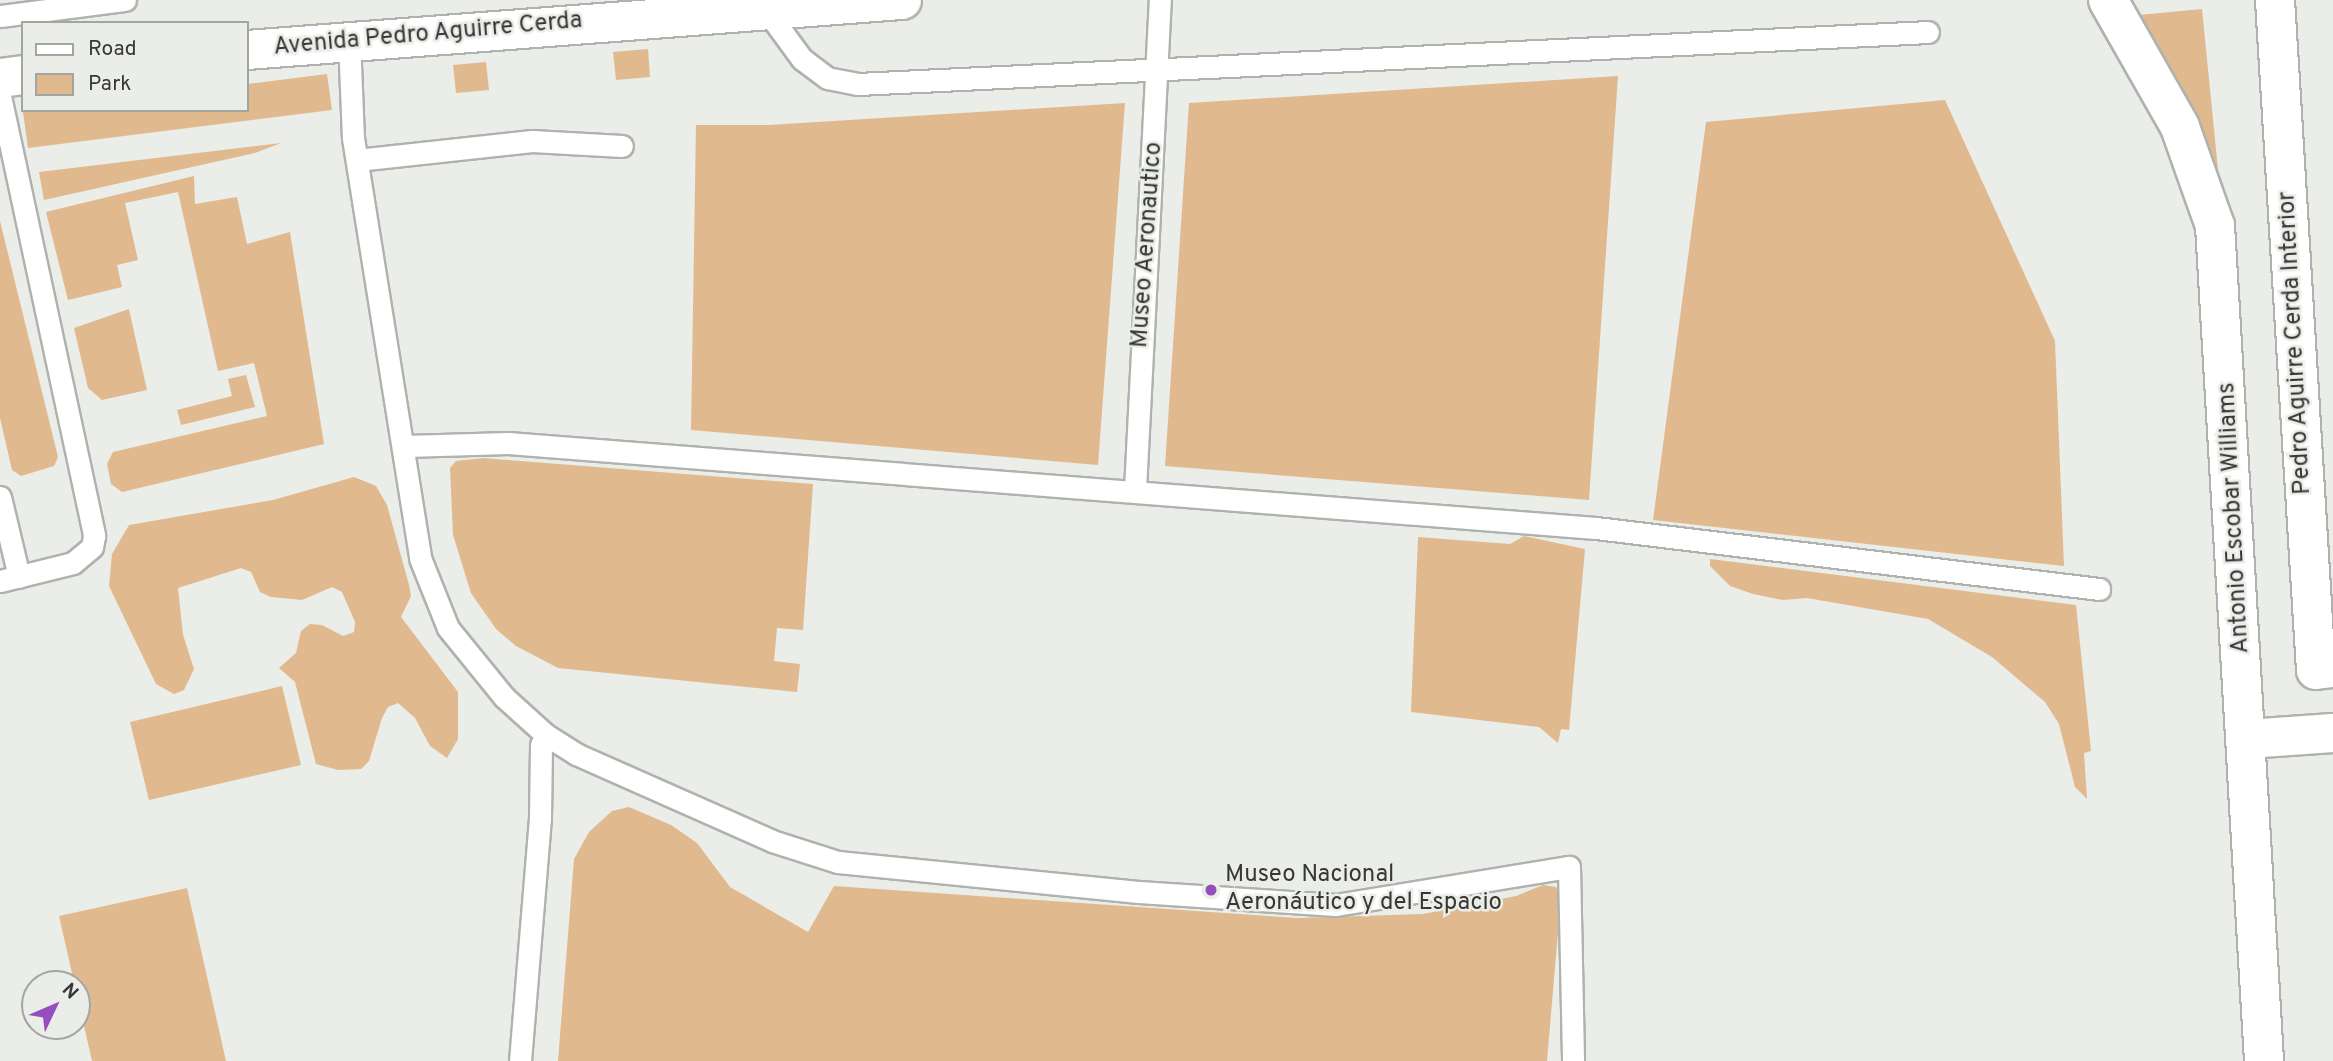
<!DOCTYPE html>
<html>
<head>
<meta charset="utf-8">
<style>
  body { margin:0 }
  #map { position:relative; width:2333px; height:1061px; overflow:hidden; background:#eaede8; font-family:Overpass,sans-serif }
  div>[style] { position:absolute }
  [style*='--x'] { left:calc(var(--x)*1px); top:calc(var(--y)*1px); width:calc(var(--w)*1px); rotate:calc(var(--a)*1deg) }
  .green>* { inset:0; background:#e1b98e }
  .roads { filter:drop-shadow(2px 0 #afb2ae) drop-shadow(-2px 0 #afb2ae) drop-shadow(0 2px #afb2ae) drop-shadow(0 -2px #afb2ae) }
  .service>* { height:21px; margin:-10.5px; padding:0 10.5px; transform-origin:10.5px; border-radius:10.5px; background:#fff }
  .minor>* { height:38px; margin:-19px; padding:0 19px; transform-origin:19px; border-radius:19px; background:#fff }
  .primary>* { height:38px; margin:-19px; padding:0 19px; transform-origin:19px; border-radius:19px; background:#fff }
  .dots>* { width:19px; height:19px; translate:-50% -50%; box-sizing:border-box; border:4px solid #eaede8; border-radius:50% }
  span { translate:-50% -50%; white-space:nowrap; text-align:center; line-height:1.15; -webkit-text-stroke:5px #eaede8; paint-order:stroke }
  .street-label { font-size:24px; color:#373836 }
  .poi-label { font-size:24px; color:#373836 }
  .left { translate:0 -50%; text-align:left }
  .legend { position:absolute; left:21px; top:21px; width:228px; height:91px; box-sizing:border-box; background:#eaede8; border:2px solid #a2a5a1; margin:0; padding:9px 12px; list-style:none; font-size:21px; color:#373836 }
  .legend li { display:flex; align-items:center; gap:14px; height:35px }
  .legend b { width:35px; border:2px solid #a2a5a1 }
  .north { position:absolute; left:21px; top:970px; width:70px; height:70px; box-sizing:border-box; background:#eaede8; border:2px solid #a2a5a1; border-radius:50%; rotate:46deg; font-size:19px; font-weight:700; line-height:28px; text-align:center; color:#373836 }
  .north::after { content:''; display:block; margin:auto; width:24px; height:32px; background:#984dbf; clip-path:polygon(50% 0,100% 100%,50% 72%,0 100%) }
</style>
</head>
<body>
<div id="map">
  <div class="green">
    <i style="clip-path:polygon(2202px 9px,2221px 200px,2169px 72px,2139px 15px)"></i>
    <i style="clip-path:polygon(648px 49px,650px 77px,616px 80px,613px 52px)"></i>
    <i style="clip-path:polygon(486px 62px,489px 90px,456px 93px,453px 65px)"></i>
    <i style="clip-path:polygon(327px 74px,332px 110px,28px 148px,23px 112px,247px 110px,247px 84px)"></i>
    <i style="clip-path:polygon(1618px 76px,1589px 500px,1165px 466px,1189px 103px)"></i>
    <i style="clip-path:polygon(1945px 100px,2055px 341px,2064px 566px,1653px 520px,1706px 122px)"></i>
    <i style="clip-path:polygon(1125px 103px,1098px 465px,691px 430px,696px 125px,769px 125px)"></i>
    <i style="clip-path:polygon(281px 143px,255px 153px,44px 200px,39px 172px)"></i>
    <i style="clip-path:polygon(194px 176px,195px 204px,237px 197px,247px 244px,290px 232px,324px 444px,122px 492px,111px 484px,107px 464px,113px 452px,267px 416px,254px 363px,218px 371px,178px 192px,125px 203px,138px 260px,117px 265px,122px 287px,68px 300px,46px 212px)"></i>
    <i style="clip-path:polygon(0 221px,58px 457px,54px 466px,21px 476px,12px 470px,0 418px)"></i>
    <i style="clip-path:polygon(129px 309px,147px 390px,102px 400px,88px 388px,74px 328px)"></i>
    <i style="clip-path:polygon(246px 375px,255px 407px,181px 425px,177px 410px,232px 396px,228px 379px)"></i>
    <i style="clip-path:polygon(483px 458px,813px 484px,803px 630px,777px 628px,774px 661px,800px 664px,797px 692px,558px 668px,516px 646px,496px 629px,471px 593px,453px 535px,450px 468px,456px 461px)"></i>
    <i style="clip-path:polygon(354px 477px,376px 486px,387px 505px,409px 585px,411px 596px,401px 617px,458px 692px,458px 739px,447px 758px,430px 746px,415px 718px,398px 703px,388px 707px,382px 718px,369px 761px,361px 769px,338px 770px,316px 764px,295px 682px,279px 668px,296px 653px,301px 631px,310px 624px,322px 625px,343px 636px,354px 632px,355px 622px,342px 592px,332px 587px,302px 600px,271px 597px,260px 592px,251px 572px,241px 568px,178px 588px,183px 635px,194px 669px,184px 690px,174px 694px,156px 684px,109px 586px,112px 554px,129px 525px,273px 500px)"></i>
    <i style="clip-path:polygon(1524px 536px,1585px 549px,1569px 730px,1561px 729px,1558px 743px,1539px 727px,1411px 712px,1418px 537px,1510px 544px)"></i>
    <i style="clip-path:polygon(1710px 559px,2076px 605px,2091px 751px,2084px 753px,2087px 799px,2075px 787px,2059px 724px,2045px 702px,1992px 657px,1928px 619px,1807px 598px,1783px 600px,1753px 594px,1730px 586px,1710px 566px)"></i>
    <i style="clip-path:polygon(282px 686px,301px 765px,149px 800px,130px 722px)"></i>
    <i style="clip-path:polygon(629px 807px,671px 825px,697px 843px,730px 887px,808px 932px,834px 886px,1297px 918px,1423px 914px,1516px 896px,1543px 885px,1556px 887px,1561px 897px,1547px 1061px,558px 1061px,574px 859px,589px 832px,612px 811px)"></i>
    <i style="clip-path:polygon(187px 888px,226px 1061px,92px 1061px,59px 916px)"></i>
  </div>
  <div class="roads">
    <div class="service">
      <i style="--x:766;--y:10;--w:61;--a:53.7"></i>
      <i style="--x:802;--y:59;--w:31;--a:37"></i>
      <i style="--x:827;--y:78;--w:32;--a:11"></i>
      <i style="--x:858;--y:84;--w:1071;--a:-2.78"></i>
      <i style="--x:0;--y:16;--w:126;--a:-7.3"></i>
      <i style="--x:349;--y:39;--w:99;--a:87.7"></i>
      <i style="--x:353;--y:138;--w:425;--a:80.9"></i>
      <i style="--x:420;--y:558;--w:75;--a:68.2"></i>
      <i style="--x:448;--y:628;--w:89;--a:50.9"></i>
      <i style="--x:504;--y:697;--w:57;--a:42.1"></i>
      <i style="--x:546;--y:735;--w:36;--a:32"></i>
      <i style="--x:576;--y:754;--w:214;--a:23.9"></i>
      <i style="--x:772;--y:841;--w:69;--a:17.7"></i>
      <i style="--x:838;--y:862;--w:302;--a:5.7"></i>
      <i style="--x:1139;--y:892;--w:197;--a:3.8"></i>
      <i style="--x:1336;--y:905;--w:236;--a:-9.3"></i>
      <i style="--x:1569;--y:867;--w:194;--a:88.8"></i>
      <i style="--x:0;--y:96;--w:450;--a:77.9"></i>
      <i style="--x:94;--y:536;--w:11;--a:100"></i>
      <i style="--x:92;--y:547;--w:25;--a:140"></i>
      <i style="--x:73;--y:563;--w:75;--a:166.1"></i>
      <i style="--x:357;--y:160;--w:176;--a:-6.2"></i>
      <i style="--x:532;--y:141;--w:90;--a:3.2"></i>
      <i style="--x:405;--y:446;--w:103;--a:-1.7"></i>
      <i style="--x:508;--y:443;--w:1091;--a:4.47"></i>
      <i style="--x:1596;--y:528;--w:507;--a:6.91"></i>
      <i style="--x:1135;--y:490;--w:491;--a:-87.1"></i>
      <i style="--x:0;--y:497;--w:82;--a:76.6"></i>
      <i style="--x:520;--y:1061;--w:244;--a:-85.3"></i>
      <i style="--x:540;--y:818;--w:73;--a:-89.2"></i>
      <i style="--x:541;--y:745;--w:11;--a:-63"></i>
    </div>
    <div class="minor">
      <i style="--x:2108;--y:0;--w:146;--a:60.4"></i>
      <i style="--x:2180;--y:127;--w:105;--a:70.5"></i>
      <i style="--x:2215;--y:226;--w:836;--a:86.64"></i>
      <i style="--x:2275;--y:0;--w:671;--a:86.5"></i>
      <i style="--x:2316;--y:670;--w:17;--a:-7"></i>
      <i style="--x:2247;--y:739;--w:86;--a:-4"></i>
    </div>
    <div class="primary">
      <i style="--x:247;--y:50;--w:657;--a:-4.37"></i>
      <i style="--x:0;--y:78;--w:23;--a:-7"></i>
    </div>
  </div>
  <div class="dots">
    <i style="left:1211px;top:890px;background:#984dbf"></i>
  </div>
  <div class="street-label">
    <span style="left:428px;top:35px;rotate:-5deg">Avenida Pedro Aguirre Cerda</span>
    <span style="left:1148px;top:245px;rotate:-86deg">Museo Aeronautico</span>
    <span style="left:2296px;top:343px;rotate:-93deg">Pedro Aguirre Cerda Interior</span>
    <span style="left:2235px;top:518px;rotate:-93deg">Antonio Escobar Williams</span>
  </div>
  <div class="poi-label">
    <span class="left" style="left:1225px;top:890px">Museo Nacional<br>Aeronáutico y del Espacio</span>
  </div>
  <ul class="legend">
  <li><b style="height:9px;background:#fff"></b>Road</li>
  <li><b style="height:19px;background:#e1b98e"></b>Park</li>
  </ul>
  <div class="north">N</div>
</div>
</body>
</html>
